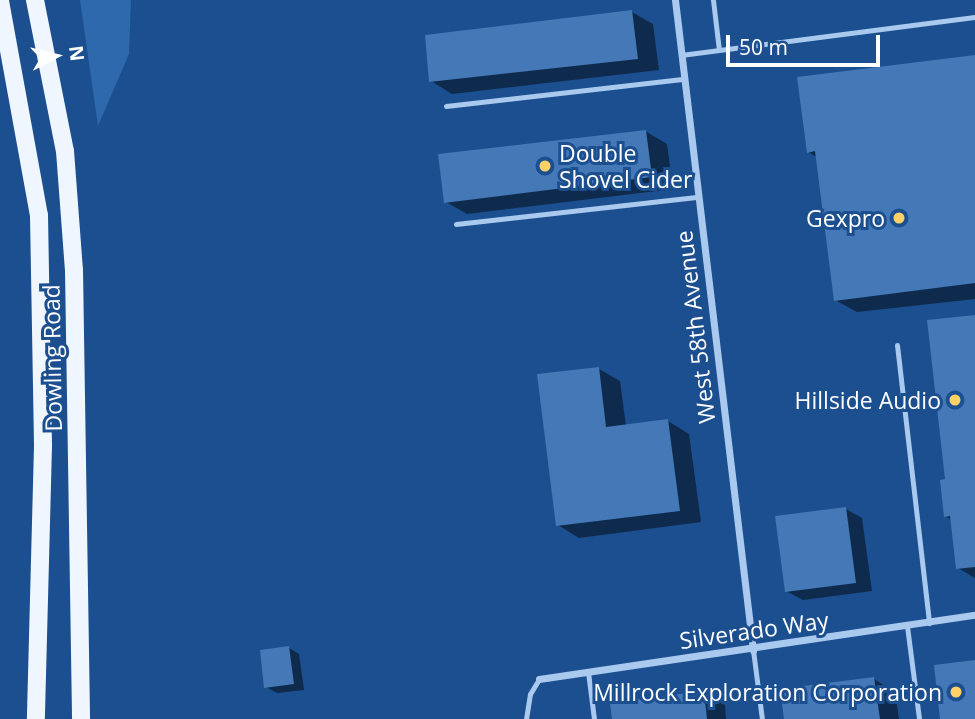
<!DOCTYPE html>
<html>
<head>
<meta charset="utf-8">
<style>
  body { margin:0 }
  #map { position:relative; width:975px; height:719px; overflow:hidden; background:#1b4f8f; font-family:"Open Sans",sans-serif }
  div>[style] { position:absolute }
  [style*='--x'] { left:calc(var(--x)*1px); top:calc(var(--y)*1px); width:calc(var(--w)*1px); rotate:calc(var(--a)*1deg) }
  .green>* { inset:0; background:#2e69ad }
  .shadow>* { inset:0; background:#0007 }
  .building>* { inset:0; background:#4478b7 }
  .lane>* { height:5px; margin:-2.5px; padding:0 2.5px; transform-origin:2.5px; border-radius:2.5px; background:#a9c9ee }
  .street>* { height:7px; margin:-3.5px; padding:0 3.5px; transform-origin:3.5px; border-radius:3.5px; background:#a9c9ee }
  .primary>* { height:18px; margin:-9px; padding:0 9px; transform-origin:9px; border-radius:9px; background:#f0f6ff }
  .dots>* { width:19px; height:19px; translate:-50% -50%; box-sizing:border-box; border:4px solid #1b4f8f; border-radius:50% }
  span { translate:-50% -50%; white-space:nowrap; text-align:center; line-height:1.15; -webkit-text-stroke:6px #1b4f8f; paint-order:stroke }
  .poi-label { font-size:23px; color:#fff }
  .left { translate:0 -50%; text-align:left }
  .right { translate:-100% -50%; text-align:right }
  .street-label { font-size:23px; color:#fff }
  .north { position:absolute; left:21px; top:21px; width:70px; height:70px; -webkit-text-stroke:5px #1b4f8f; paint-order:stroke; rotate:83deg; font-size:19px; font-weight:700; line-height:28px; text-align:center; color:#fff }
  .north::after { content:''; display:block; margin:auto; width:24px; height:32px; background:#fff; clip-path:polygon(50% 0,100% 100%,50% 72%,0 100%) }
  .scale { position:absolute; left:726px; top:35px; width:154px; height:32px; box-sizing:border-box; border:4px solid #fff; border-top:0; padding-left:9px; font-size:21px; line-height:24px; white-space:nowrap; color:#fff; -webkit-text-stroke:5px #1b4f8f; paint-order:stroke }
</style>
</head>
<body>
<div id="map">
  <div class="green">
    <i style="clip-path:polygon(80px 0,131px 0,129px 54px,98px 126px)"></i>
  </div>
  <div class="shadow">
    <i style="clip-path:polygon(632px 12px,653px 24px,659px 70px,452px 94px,431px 81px)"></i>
    <i style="clip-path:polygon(975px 56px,975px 299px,857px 312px,835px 300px,817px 157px,808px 152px)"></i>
    <i style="clip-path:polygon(645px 131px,667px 144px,673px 189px,467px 214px,446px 202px)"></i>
    <i style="clip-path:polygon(975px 317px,975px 578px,958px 568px,952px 520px,945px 516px)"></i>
    <i style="clip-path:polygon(599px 369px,620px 381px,626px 426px,668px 421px,689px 434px,701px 522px,579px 538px,558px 525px)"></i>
    <i style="clip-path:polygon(846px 509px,862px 518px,872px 591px,803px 600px,786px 591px)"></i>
    <i style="clip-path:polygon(289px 648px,299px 654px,304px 690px,277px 693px,266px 687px)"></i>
    <i style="clip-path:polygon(874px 679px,895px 692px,899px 719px,785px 719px)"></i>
    <i style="clip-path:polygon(703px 693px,725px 705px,726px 719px,613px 719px)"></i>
  </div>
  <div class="building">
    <i style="clip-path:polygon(632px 10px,638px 59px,429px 82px,425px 35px)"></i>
    <i style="clip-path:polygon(975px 55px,975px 283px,834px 301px,815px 151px,807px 153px,797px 77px)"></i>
    <i style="clip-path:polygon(646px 130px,652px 177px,444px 203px,438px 154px)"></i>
    <i style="clip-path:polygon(975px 315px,975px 567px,956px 569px,950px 516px,944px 517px,940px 480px,945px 479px,927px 320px)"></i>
    <i style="clip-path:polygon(599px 367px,606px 427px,668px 419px,680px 511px,556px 526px,537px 374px)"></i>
    <i style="clip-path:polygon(846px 507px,856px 583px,785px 592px,775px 516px)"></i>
    <i style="clip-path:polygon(289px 646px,294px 684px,264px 688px,260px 650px)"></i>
    <i style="clip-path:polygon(975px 660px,975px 719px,940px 719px,934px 665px)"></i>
    <i style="clip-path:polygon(874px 677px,880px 719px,784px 719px,780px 689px)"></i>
    <i style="clip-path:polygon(704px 691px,707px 719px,612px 719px,610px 703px)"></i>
  </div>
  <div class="lane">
    <i style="--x:713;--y:0;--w:50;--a:83.2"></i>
    <i style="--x:681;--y:55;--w:296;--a:-7.4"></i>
    <i style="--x:446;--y:106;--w:240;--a:-6.5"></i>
    <i style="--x:456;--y:224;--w:244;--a:-6.4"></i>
    <i style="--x:897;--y:345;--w:280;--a:83.4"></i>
    <i style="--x:907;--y:626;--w:94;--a:82.6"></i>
    <i style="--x:753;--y:650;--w:70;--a:82.6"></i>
    <i style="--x:588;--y:672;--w:47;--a:82.7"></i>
    <i style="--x:526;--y:719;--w:25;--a:-81"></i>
    <i style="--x:530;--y:694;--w:17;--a:-59"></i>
  </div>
  <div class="street">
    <i style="--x:675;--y:0;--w:655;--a:83.16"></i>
    <i style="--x:539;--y:679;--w:441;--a:-8.4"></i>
  </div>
  <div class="primary">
    <i style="--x:35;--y:0;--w:154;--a:78.8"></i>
    <i style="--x:65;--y:151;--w:119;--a:85.7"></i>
    <i style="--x:74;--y:270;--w:449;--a:89.1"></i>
    <i style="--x:0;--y:1;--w:218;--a:79.7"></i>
    <i style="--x:39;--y:215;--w:231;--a:89"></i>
    <i style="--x:43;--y:446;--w:273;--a:91.5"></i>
  </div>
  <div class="dots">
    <i style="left:545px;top:166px;background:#ffd166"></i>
    <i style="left:899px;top:218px;background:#ffd166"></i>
    <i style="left:955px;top:400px;background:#ffd166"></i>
    <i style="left:956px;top:692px;background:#ffd166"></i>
  </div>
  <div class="poi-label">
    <span class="left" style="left:559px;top:166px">Double<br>Shovel Cider</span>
    <span class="right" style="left:885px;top:218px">Gexpro</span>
    <span class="right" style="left:941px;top:400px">Hillside Audio</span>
    <span class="right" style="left:942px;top:692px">Millrock Exploration Corporation</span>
  </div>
  <div class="street-label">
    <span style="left:695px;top:327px;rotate:-97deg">West 58th Avenue</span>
    <span style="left:52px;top:358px;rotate:-91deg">Dowling Road</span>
    <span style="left:754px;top:630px;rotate:-8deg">Silverado Way</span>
  </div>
  <div class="north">N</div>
  <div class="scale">50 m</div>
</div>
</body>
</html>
